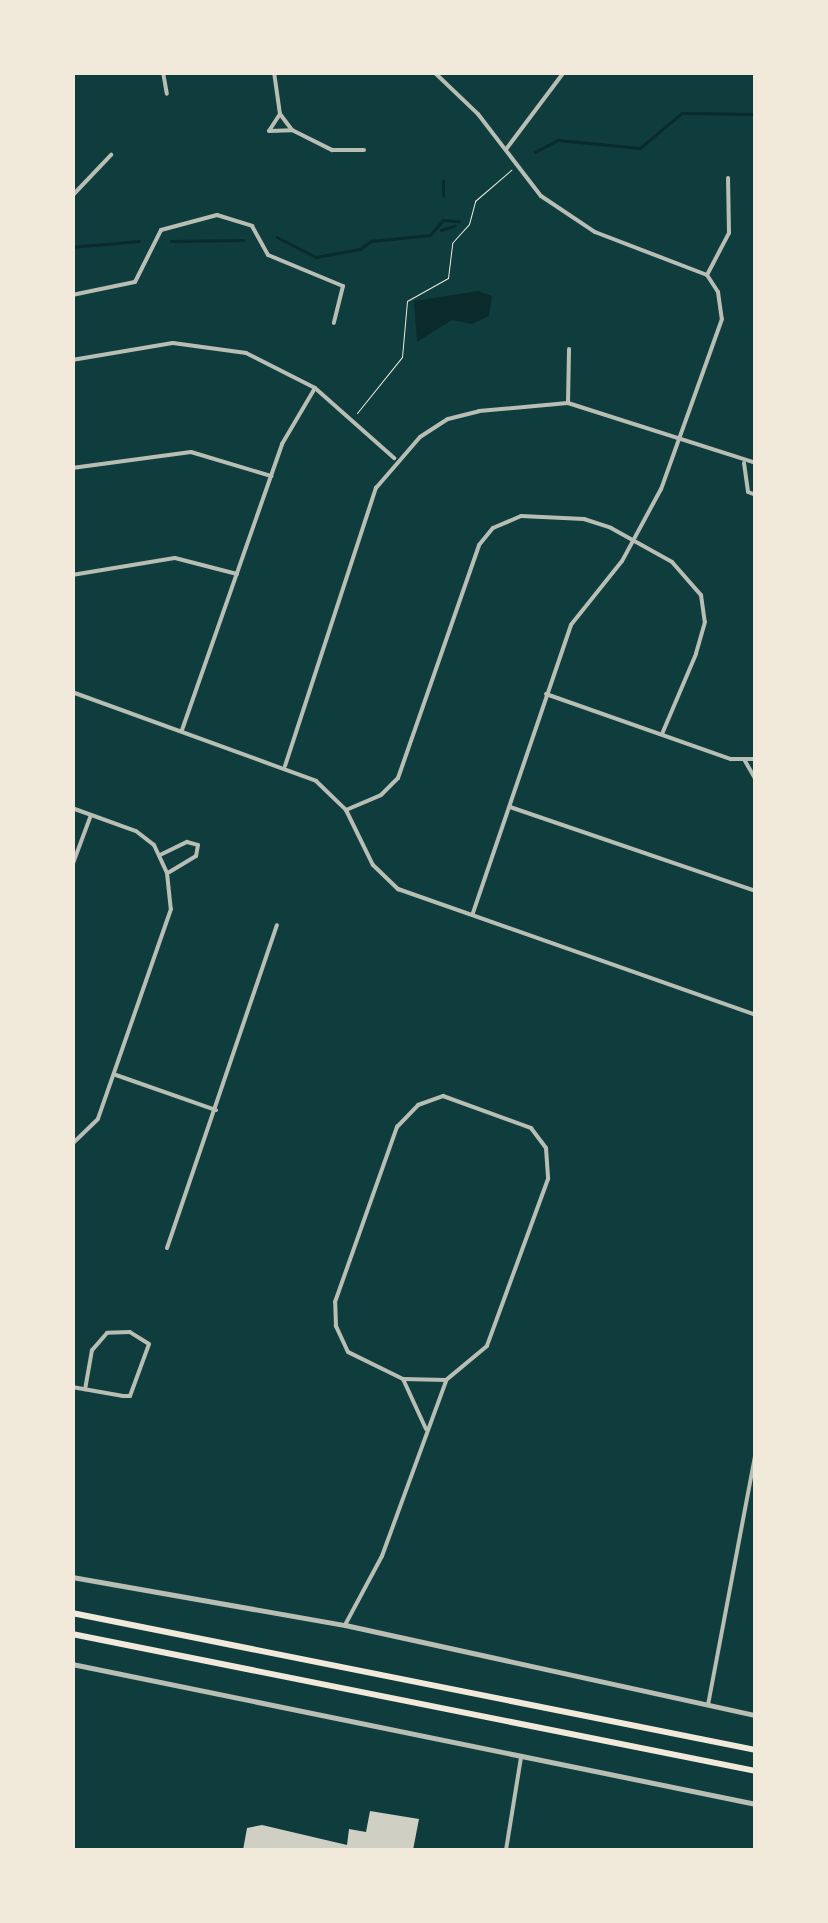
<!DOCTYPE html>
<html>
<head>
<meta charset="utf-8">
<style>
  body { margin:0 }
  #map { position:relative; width:828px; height:1923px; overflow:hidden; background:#0f3d3e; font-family:Arial,sans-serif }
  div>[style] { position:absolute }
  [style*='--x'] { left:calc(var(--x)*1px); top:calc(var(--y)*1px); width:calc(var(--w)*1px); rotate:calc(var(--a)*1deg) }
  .water>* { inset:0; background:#0a2a2b }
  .stream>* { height:2.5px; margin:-1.25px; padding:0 1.25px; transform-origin:1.25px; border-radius:1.25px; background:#0a2a2b }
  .building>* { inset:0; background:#cfcfc3 }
  .path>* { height:1px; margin:-0.5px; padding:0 0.5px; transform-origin:0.5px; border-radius:0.5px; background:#f1e9da }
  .minor>* { height:4px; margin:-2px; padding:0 2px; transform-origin:2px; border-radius:2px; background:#b8beb3 }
  .tertiary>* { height:5px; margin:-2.5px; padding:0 2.5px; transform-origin:2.5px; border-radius:2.5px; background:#b8beb3 }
  .motorway>* { height:6px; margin:-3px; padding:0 3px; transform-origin:3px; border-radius:3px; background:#f1e9da }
  span { translate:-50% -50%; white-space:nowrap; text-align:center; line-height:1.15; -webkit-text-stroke:8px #f1e9da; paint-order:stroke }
  .frame { position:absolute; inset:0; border:75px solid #f1e9da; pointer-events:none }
</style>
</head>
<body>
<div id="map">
  <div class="water">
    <i style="clip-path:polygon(478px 291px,492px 296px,489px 316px,472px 324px,452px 320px,417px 342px,414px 301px)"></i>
  </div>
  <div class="stream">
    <i style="--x:535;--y:152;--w:26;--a:-28"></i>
    <i style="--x:558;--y:140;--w:82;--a:5.6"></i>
    <i style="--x:640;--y:148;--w:55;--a:-39.8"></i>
    <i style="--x:682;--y:113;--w:74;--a:0.8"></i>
    <i style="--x:443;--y:196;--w:15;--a:-90"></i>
    <i style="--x:441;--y:230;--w:14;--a:-17"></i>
    <i style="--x:277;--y:237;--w:44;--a:27.1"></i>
    <i style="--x:316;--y:257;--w:45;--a:-10.3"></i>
    <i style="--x:360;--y:249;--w:14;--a:-36"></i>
    <i style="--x:371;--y:241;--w:59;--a:-5.8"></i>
    <i style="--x:430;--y:235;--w:20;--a:-49"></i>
    <i style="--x:443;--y:220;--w:16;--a:4"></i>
    <i style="--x:171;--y:241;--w:72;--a:-0.8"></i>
    <i style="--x:72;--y:247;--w:67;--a:-5.1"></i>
  </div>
  <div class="building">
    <i style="clip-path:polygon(370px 1811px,419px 1819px,413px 1850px,243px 1850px,247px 1828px,262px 1825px,347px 1845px,349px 1829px,366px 1832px)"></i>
  </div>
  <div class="path">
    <i style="--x:357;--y:413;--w:72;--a:-51.2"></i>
    <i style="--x:402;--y:357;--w:56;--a:-84.9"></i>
    <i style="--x:407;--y:301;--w:47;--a:-29.3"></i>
    <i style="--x:448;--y:278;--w:35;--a:-83"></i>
    <i style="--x:452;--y:243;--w:25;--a:-48"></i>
    <i style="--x:469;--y:224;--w:24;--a:-75"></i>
    <i style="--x:475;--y:201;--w:48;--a:-40.7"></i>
  </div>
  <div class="minor">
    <i style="--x:163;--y:72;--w:22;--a:80"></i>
    <i style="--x:274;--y:72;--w:42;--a:81.9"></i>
    <i style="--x:280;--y:114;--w:20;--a:53"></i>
    <i style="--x:292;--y:130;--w:45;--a:26.6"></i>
    <i style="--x:332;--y:150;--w:32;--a:0"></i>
    <i style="--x:434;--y:72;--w:61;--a:43.7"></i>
    <i style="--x:478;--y:114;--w:103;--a:52.5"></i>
    <i style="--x:541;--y:196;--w:65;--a:33.7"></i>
    <i style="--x:595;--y:232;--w:120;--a:21"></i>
    <i style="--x:707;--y:275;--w:20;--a:57"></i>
    <i style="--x:718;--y:292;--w:27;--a:82"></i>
    <i style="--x:722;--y:319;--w:181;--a:109.7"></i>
    <i style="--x:661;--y:489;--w:82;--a:118.4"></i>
    <i style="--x:622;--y:561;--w:82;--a:128.6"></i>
    <i style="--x:571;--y:625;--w:306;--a:108.8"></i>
    <i style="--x:280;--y:114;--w:20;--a:123"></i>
    <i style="--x:269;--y:131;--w:23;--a:-2"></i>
    <i style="--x:507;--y:148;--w:95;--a:-53.1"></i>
    <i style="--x:72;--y:196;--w:57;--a:-46.4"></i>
    <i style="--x:707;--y:275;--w:47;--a:-62.4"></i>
    <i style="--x:729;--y:233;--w:55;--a:-91"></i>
    <i style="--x:72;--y:295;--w:64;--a:-11.7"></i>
    <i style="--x:135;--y:282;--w:58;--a:-63.4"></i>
    <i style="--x:161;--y:230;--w:58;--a:-15"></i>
    <i style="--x:217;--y:215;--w:37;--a:17"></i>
    <i style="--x:252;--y:226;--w:33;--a:61"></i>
    <i style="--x:268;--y:255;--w:81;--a:22.5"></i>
    <i style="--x:343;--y:286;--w:38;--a:104"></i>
    <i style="--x:72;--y:360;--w:102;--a:-9.6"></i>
    <i style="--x:173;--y:343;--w:74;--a:7.8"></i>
    <i style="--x:246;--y:353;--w:77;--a:26.9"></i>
    <i style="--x:315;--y:388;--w:106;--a:41.5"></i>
    <i style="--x:568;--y:403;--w:54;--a:-88.9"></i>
    <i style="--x:744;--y:463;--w:29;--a:82"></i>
    <i style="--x:748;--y:492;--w:9;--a:21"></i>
    <i style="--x:72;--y:468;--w:120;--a:-7.7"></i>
    <i style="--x:191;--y:452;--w:84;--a:16.7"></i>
    <i style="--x:72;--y:575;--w:104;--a:-9.4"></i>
    <i style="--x:175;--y:558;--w:64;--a:14.5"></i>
    <i style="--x:72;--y:692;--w:260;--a:20"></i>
    <i style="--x:316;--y:781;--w:42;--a:44"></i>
    <i style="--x:346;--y:810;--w:61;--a:63.9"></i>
    <i style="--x:373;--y:865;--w:35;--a:44"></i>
    <i style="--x:398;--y:889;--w:380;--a:19.4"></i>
    <i style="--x:546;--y:694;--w:196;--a:19.4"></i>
    <i style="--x:731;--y:759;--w:25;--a:0"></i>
    <i style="--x:182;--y:730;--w:303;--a:-70.7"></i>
    <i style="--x:282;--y:444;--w:65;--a:-59.5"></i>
    <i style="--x:745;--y:761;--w:22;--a:60"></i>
    <i style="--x:285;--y:766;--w:293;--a:-71.9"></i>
    <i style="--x:376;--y:488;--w:67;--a:-49.2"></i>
    <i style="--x:420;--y:437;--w:33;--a:-33"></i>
    <i style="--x:448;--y:419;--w:32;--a:-14"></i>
    <i style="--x:479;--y:411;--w:89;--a:-5.1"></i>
    <i style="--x:568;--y:403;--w:197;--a:17.7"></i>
    <i style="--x:510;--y:807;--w:260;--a:18.9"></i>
    <i style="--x:72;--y:808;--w:68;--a:19.8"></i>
    <i style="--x:136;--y:831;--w:23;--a:38"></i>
    <i style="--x:154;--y:845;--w:31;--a:65"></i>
    <i style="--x:167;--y:873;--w:36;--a:84"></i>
    <i style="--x:171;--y:909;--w:222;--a:109.2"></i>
    <i style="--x:98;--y:1119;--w:36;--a:136"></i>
    <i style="--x:346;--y:810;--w:38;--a:-23"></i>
    <i style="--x:381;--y:795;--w:24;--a:-45"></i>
    <i style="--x:398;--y:778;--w:247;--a:-70.8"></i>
    <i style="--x:479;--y:545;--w:22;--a:-51"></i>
    <i style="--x:493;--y:528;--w:30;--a:-23"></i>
    <i style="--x:521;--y:516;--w:63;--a:2.7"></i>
    <i style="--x:584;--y:519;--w:28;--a:18"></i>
    <i style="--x:611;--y:528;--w:70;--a:29.1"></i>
    <i style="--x:672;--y:562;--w:44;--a:48.7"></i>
    <i style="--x:701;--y:595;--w:27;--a:82"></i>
    <i style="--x:705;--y:622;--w:33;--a:106"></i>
    <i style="--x:696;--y:654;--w:87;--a:113"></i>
    <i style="--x:160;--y:855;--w:30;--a:-26"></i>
    <i style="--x:187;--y:842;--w:11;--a:15"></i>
    <i style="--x:198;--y:845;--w:11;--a:100"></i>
    <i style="--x:196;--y:856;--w:31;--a:149"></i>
    <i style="--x:72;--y:866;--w:54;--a:-69.6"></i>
    <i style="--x:116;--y:1075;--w:106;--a:19.3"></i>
    <i style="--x:443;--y:1096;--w:94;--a:20"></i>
    <i style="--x:531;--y:1128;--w:25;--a:53"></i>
    <i style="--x:546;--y:1148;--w:31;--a:86"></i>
    <i style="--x:548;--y:1179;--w:178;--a:110.1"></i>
    <i style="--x:487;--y:1346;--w:53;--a:140.3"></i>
    <i style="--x:446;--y:1380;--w:43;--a:-178.7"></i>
    <i style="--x:403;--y:1379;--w:61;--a:-153.9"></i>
    <i style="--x:348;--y:1352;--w:29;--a:-115"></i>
    <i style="--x:336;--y:1326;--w:24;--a:-92"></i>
    <i style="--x:335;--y:1302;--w:186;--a:-70.5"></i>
    <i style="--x:397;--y:1127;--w:30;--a:-46"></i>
    <i style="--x:418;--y:1105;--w:27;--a:-20"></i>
    <i style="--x:167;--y:1248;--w:341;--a:-71.2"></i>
    <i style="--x:403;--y:1379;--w:55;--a:65.3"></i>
    <i style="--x:72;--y:1387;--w:52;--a:10"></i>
    <i style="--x:123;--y:1396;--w:7;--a:0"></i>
    <i style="--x:130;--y:1396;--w:55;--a:-69.9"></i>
    <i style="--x:149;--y:1344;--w:22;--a:-148"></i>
    <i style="--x:130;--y:1332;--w:23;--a:178"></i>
    <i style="--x:107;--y:1333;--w:23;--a:131"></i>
    <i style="--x:92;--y:1350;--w:40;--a:100"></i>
    <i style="--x:345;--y:1625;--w:78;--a:-61.8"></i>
    <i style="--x:382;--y:1556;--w:186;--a:-69.9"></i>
    <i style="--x:708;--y:1705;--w:259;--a:-79.3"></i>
    <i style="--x:506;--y:1850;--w:94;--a:-80.8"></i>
  </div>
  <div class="tertiary">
    <i style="--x:72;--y:1577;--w:277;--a:10"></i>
    <i style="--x:345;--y:1625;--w:421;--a:12.4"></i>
    <i style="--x:72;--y:1664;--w:698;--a:11.57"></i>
  </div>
  <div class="motorway">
    <i style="--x:72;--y:1613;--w:698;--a:11.33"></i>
    <i style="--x:72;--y:1634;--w:698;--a:11.33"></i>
  </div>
  <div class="frame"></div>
</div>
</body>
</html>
